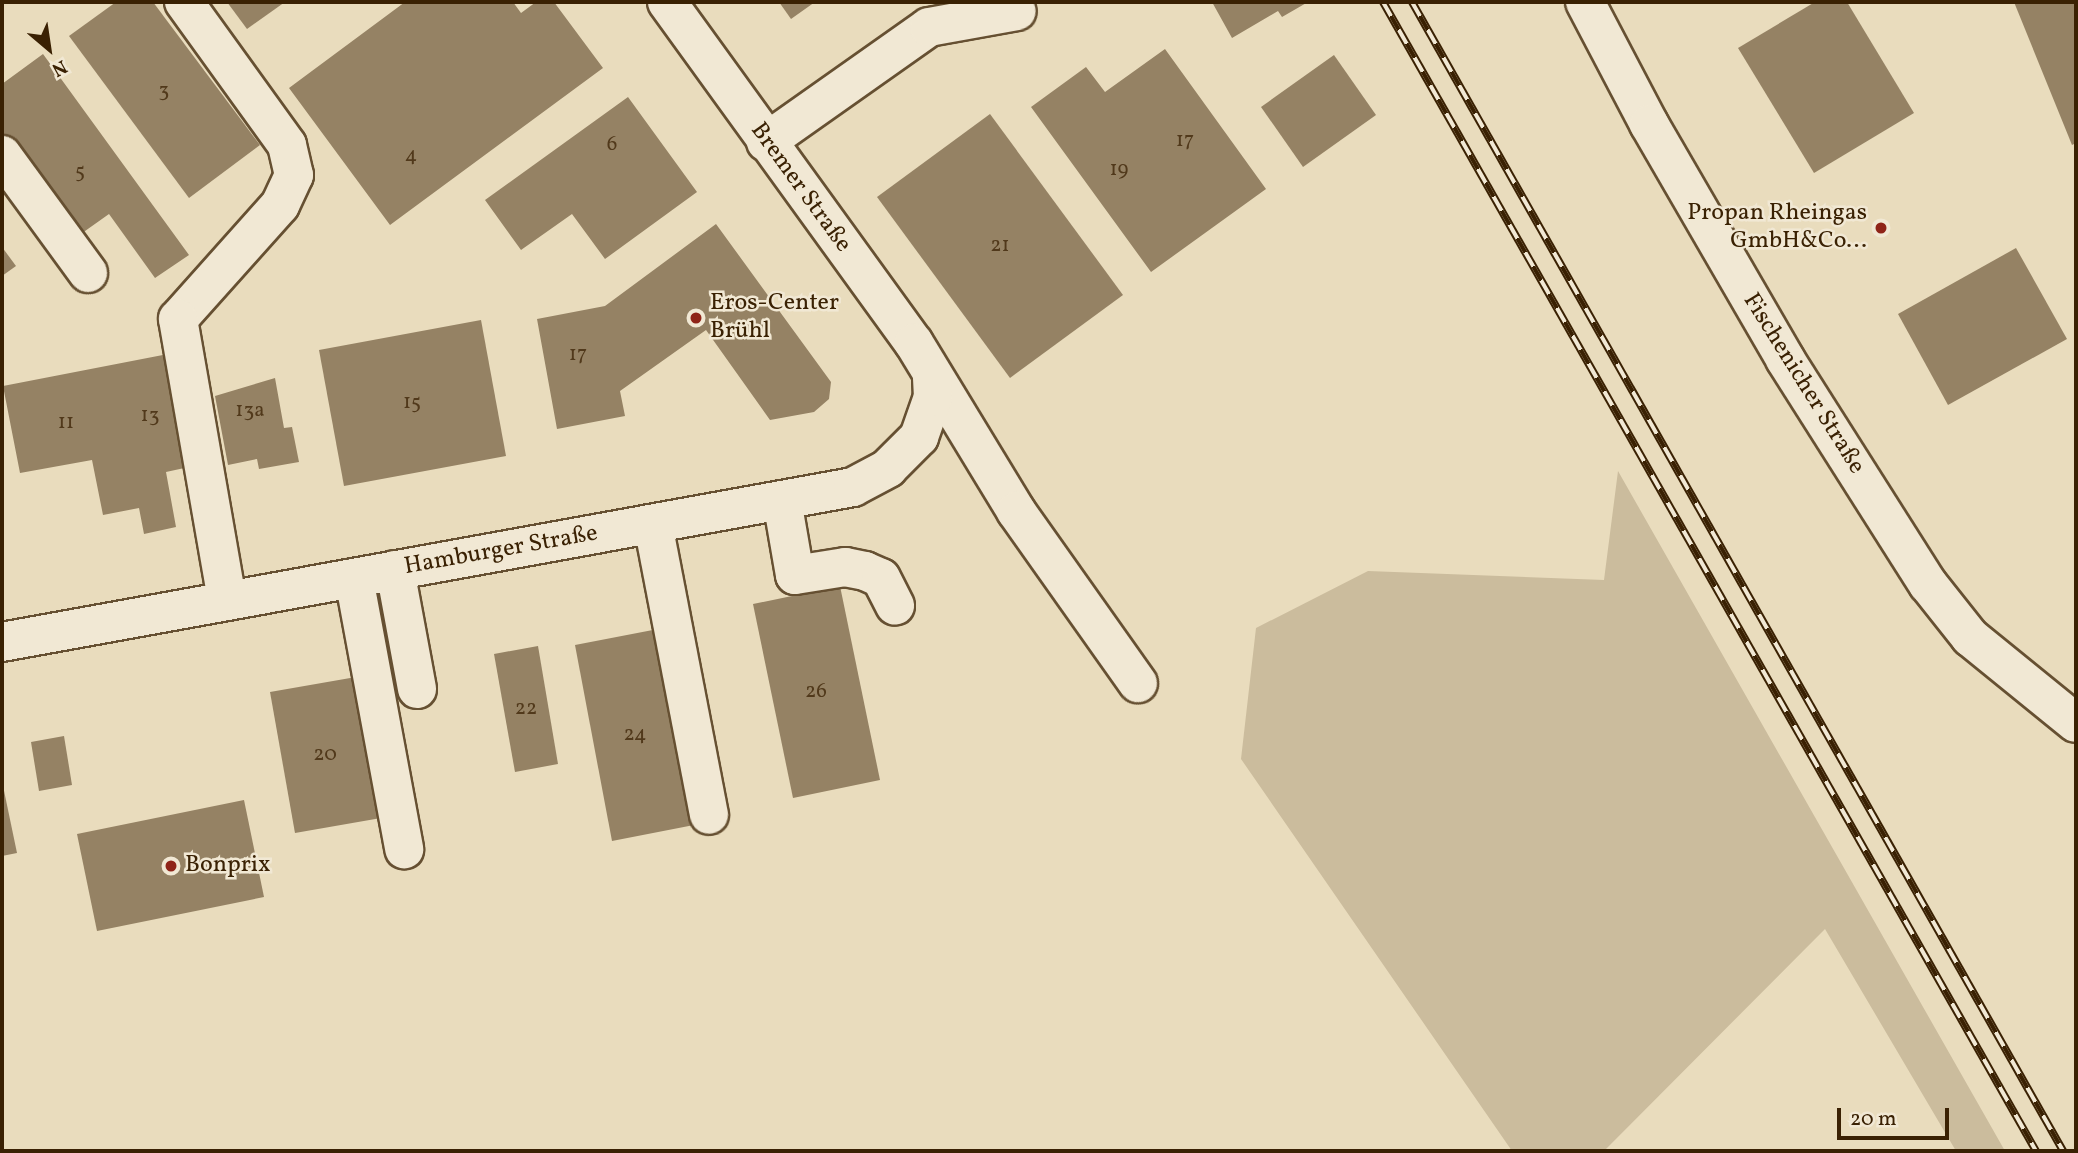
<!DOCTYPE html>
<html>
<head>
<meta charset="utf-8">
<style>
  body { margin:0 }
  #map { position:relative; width:2078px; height:1153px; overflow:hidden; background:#e9dcbd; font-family:Vollkorn,serif }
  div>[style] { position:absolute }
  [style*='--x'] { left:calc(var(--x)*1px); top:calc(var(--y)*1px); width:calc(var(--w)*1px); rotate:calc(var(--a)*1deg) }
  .green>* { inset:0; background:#cbbc9d }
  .building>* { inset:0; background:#958264 }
  .roads { filter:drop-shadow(2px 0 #665032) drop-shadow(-2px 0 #665032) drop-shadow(0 2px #665032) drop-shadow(0 -2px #665032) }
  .minor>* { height:38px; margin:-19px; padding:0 19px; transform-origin:19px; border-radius:19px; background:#f1e8d4 }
  .rail>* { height:8px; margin-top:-4px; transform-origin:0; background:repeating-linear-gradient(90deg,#f1e8d4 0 16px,#3a2103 0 32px); box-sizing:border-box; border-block:2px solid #3a2103 }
  .dots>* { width:19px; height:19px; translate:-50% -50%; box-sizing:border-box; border:4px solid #f1e8d4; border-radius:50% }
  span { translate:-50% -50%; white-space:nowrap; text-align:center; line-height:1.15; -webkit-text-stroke:5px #f1e8d4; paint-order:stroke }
  .number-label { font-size:21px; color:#51391b }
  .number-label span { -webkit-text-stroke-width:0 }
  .street-label { font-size:24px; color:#3a2103 }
  .poi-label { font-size:24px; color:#3a2103 }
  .right { translate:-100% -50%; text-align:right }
  .left { translate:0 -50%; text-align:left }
  .frame { position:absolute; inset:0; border:4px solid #3a2103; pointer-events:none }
  .north { position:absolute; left:14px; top:14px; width:70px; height:70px; -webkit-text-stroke:5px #f1e8d4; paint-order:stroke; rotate:151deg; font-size:19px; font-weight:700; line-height:28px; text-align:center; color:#3a2103 }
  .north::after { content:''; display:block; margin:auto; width:24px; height:32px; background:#3a2103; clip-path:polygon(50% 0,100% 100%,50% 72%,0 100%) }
  .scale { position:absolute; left:1837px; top:1108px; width:112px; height:32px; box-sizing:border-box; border:4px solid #3a2103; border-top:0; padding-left:9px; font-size:21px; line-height:24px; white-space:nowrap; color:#3a2103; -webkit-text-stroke:5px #f1e8d4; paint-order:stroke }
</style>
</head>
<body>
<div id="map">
  <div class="green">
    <i style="clip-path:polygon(1618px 471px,2005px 1151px,1956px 1151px,1825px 929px,1604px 1151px,1512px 1151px,1241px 759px,1256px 628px,1368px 571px,1604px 580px)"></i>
  </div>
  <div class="building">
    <i style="clip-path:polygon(116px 2px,153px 2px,260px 145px,189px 198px,69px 36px)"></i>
    <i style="clip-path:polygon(227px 2px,285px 2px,247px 29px)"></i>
    <i style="clip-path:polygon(405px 2px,513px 2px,521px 13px,536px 2px,554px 2px,603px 68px,390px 225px,289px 88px)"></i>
    <i style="clip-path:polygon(779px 2px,815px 2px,791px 19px)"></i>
    <i style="clip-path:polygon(1212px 2px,1308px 2px,1282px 17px,1278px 11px,1232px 38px)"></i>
    <i style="clip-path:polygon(1815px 2px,1847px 2px,1914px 113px,1814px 173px,1738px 48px)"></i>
    <i style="clip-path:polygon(2014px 2px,2076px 2px,2076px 143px,2072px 145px)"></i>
    <i style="clip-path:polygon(1165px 49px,1266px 189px,1151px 272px,1031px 107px,1086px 67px,1105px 92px)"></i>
    <i style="clip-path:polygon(43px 54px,189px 255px,155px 278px,109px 214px,78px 236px,2px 131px,2px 84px)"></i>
    <i style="clip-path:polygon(1334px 55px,1376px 115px,1303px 167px,1261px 107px)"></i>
    <i style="clip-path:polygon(628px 97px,697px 192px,605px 259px,572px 214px,521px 250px,485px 200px)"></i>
    <i style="clip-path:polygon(990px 114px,1123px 295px,1010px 378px,877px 197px)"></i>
    <i style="clip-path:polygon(716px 224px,831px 382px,829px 399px,814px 412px,770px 420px,706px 330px,620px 391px,625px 416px,557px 429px,537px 319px,605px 306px)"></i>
    <i style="clip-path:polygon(2px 247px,16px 266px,2px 276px)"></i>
    <i style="clip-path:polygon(2016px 248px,2067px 339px,1948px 405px,1898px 314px)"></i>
    <i style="clip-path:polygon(481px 320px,506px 456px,344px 486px,319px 350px)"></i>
    <i style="clip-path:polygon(168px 354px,189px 467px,166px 472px,176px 527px,144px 534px,139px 508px,103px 515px,92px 460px,20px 473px,3px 386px)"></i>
    <i style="clip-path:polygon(275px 378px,284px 428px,292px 427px,299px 462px,259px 469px,257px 459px,228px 465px,215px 396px)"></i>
    <i style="clip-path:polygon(840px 586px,880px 780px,793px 798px,753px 604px)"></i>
    <i style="clip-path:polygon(658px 629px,694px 825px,612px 841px,575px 645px)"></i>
    <i style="clip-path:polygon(538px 646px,558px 764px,515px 772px,494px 654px)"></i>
    <i style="clip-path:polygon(356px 677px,381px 818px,295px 833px,270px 692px)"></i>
    <i style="clip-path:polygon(64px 736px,72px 785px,39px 791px,31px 742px)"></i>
    <i style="clip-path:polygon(2px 781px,17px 853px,2px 856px)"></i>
    <i style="clip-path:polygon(244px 800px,264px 897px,97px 931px,77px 834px)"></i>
  </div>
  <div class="roads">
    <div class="minor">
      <i style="--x:184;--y:2;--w:176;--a:54.2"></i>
      <i style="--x:287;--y:145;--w:31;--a:77"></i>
      <i style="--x:294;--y:175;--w:33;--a:115"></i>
      <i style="--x:280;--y:205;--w:153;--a:131.8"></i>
      <i style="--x:178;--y:319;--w:286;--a:80.1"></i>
      <i style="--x:667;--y:2;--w:421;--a:54.1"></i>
      <i style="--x:914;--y:343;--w:197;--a:58.7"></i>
      <i style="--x:1016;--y:511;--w:211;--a:54.7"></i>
      <i style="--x:1585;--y:2;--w:138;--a:62.3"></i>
      <i style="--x:1649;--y:124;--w:272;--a:59.9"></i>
      <i style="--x:1785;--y:359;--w:267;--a:57.6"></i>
      <i style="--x:1928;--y:584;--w:68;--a:51.6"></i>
      <i style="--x:1970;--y:637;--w:136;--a:39.1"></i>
      <i style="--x:766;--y:142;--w:199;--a:-35.2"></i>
      <i style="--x:929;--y:27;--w:89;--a:-10.3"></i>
      <i style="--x:2;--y:155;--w:146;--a:53.9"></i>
      <i style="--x:782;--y:500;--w:76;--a:80.2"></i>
      <i style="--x:795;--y:575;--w:51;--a:-9.1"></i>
      <i style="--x:845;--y:567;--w:20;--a:11"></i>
      <i style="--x:865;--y:571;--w:17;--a:24"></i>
      <i style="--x:881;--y:578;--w:31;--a:63"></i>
      <i style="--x:653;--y:524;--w:296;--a:79.1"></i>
      <i style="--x:395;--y:570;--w:121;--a:79.5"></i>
      <i style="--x:354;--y:578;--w:276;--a:79.5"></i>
      <i style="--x:2;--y:642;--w:865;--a:-10.32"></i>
      <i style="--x:853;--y:487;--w:40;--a:-28"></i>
      <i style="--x:888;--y:468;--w:44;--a:-45"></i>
      <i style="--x:919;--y:437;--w:42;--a:-70.7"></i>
      <i style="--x:933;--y:397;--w:22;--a:-93"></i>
    </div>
  </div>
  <div class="rail">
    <i style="--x:1383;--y:2;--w:1322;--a:60.39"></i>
    <i style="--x:1412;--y:2;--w:1321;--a:60.46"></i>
  </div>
  <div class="dots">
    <i style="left:1881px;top:228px;background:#8f2418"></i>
    <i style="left:696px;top:318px;background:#8f2418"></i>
    <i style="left:171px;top:866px;background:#8f2418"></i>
  </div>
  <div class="number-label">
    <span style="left:164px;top:91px">3</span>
    <span style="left:1185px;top:141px">17</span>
    <span style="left:612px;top:145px">6</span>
    <span style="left:411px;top:156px">4</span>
    <span style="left:1119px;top:170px">19</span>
    <span style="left:80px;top:172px">5</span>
    <span style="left:1000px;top:246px">21</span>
    <span style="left:578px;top:355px">17</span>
    <span style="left:412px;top:403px">15</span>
    <span style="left:250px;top:411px">13a</span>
    <span style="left:150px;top:416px">13</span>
    <span style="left:66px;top:423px">11</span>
    <span style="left:816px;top:692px">26</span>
    <span style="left:526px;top:709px">22</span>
    <span style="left:635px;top:735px">24</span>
    <span style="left:325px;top:755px">20</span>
  </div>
  <div class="street-label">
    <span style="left:800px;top:188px;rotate:54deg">Bremer Straße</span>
    <span style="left:1803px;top:384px;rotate:58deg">Fischenicher Straße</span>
    <span style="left:501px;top:551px;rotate:-10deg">Hamburger Straße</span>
  </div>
  <div class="poi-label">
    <span class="right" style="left:1867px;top:228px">Propan Rheingas<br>GmbH&amp;Co...</span>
    <span class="left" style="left:710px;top:318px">Eros-Center<br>Brühl</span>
    <span class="left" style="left:185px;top:866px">Bonprix</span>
  </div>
  <div class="frame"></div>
  <div class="north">N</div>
  <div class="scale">20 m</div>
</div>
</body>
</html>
